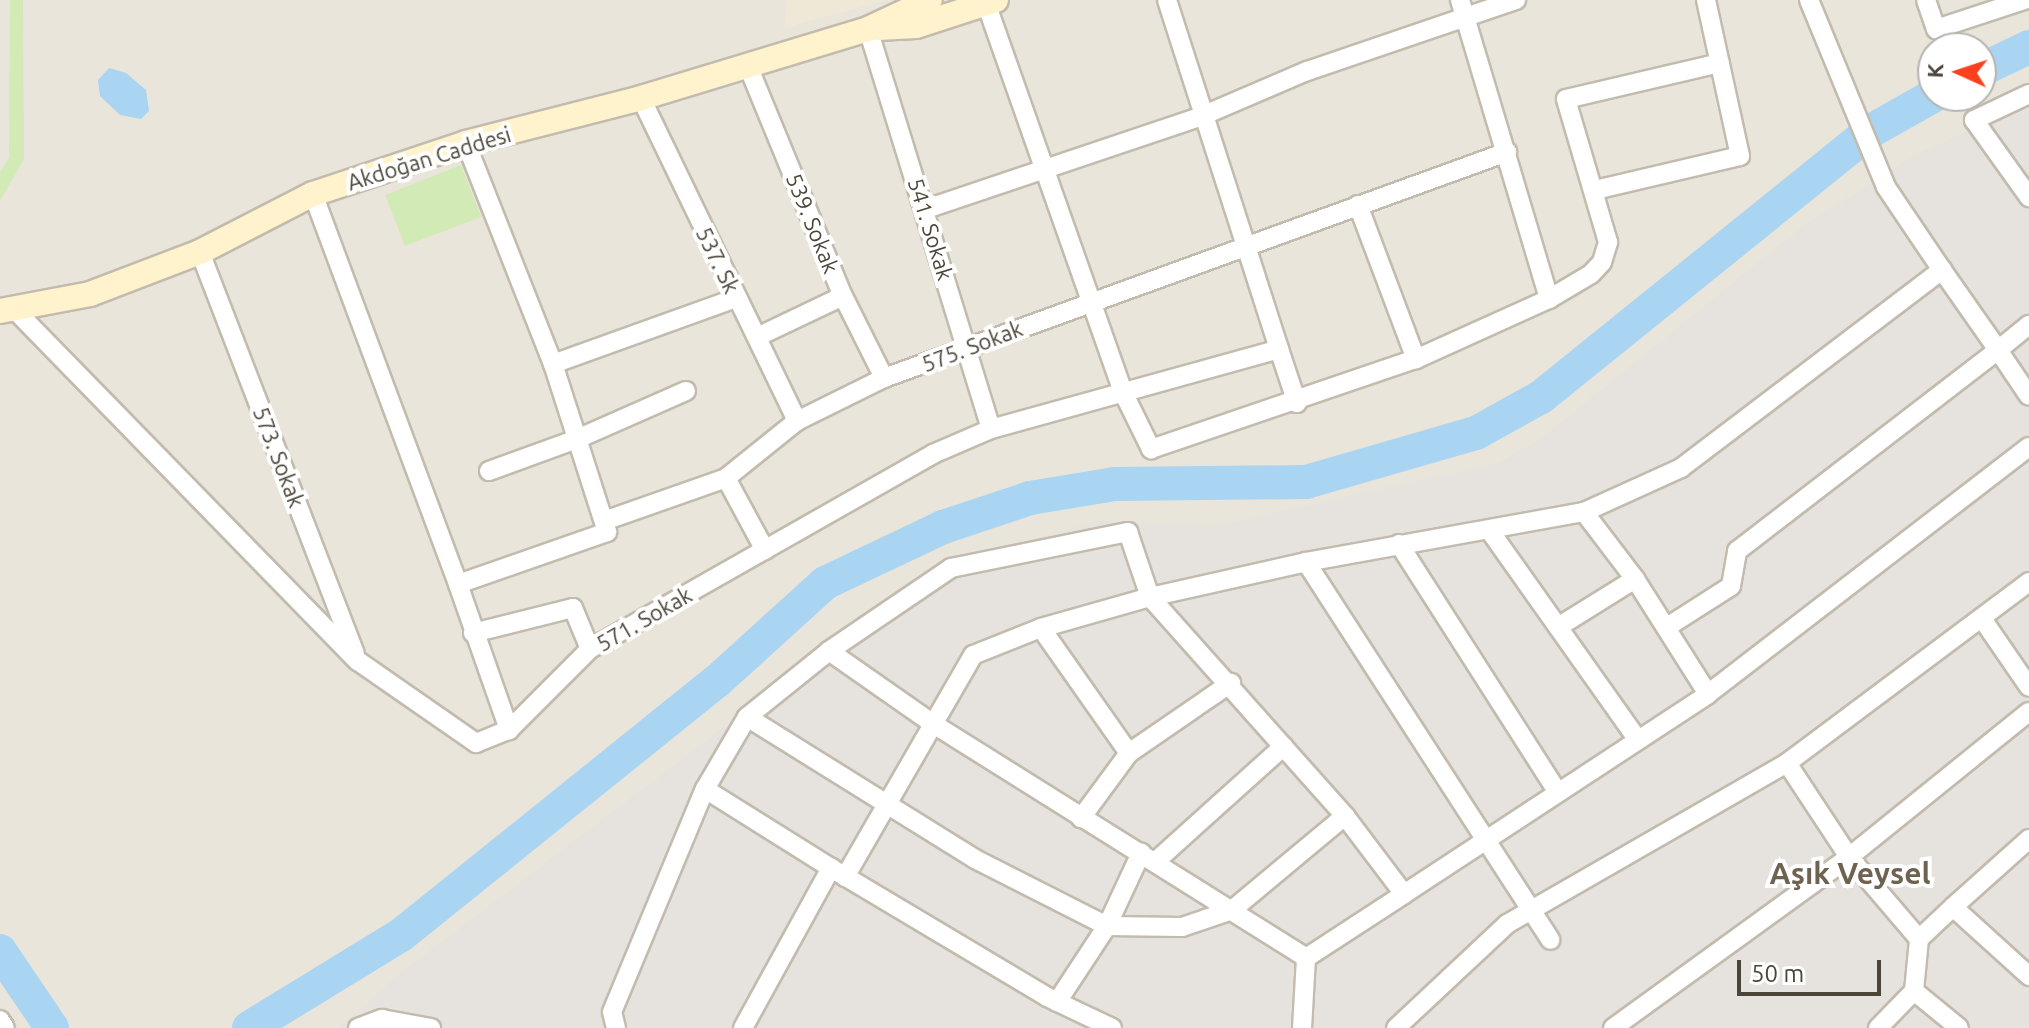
<!DOCTYPE html>
<html>
<head>
<meta charset="utf-8">
<style>
  body { margin:0 }
  #map { position:relative; width:2029px; height:1028px; overflow:hidden; background:#f6f3ec; font-family:Ubuntu,sans-serif }
  div>[style] { position:absolute }
  [style*='--x'] { left:calc(var(--x)*1px); top:calc(var(--y)*1px); width:calc(var(--w)*1px); rotate:calc(var(--a)*1deg) }
  .residential>* { inset:0; background:#eae5da }
  .industrial>* { inset:0; background:#e6e2dd }
  .education>* { inset:0; background:#efe8d6 }
  .green>* { inset:0; background:#d2eab5 }
  .water>* { inset:0; background:#a9d4f2 }
  .river>* { height:34px; margin:-17px; padding:0 17px; transform-origin:17px; border-radius:17px; background:#a9d4f2 }
  .roads { filter:drop-shadow(2px 0 #c2bbae) drop-shadow(-2px 0 #c2bbae) drop-shadow(0 2px #c2bbae) drop-shadow(0 -2px #c2bbae) }
  .minor>* { height:18px; margin:-9px; padding:0 9px; transform-origin:9px; border-radius:9px; background:#fff }
  .secondary>* { height:24px; margin:-12px; padding:0 12px; transform-origin:12px; border-radius:12px; background:#fff3cd }
  span { translate:-50% -50%; white-space:nowrap; text-align:center; line-height:1.15; -webkit-text-stroke:8px #fff; paint-order:stroke }
  .street-label { font-size:22px; color:#4b4439 }
  .district-label { font-size:30px; color:#6e6250; font-weight:700 }
  .north { position:absolute; left:1917px; top:32px; width:80px; height:80px; box-sizing:border-box; background:#fff; border:2px solid #b7b4b0; border-radius:50%; rotate:273deg; font-size:22px; font-weight:700; line-height:32px; text-align:center; color:#4b4439 }
  .north::after { content:''; display:block; margin:auto; width:28px; height:36px; background:#fc3f1d; clip-path:polygon(50% 0,100% 100%,50% 72%,0 100%) }
  .scale { position:absolute; left:1737px; top:960px; width:144px; height:36px; box-sizing:border-box; border:4px solid #4b4439; border-top:0; padding-left:10px; font-size:24px; line-height:28px; white-space:nowrap; color:#4b4439; -webkit-text-stroke:6px #fff; paint-order:stroke }
</style>
</head>
<body>
<div id="map">
  <div class="residential">
    <i style="clip-path:polygon(evenodd,0 0,2029px 0,2029px 1028px,0 1028px,0 0,1933px 48px,1981px 48px,1981px 96px,1933px 96px,1933px 48px)"></i>
  </div>
  <div class="industrial">
    <i style="clip-path:polygon(2029px 104px,2029px 1028px,340px 1028px,393px 979px,720px 730px,829px 639px,926px 570px,1098px 521px,1220px 525px,1498px 463px,1542px 438px,1803px 226px,1917px 154px)"></i>
  </div>
  <div class="education">
    <i style="clip-path:polygon(787px 0,886px 0,784px 28px)"></i>
  </div>
  <div class="green">
    <i style="clip-path:polygon(10px 0,23px 0,24px 160px,0 200px,0 172px,9px 158px)"></i>
    <i style="clip-path:polygon(461px 165px,481px 217px,405px 246px,385px 195px)"></i>
  </div>
  <div class="water">
    <i style="clip-path:polygon(109px 68px,126px 73px,146px 90px,149px 111px,141px 119px,120px 115px,100px 96px,98px 80px)"></i>
  </div>
  <div class="river">
    <i style="--x:1981;--y:70;--w:53;--a:-25.6"></i>
    <i style="--x:0;--y:951;--w:93;--a:56"></i>
    <i style="--x:249;--y:1028;--w:178;--a:-31.5"></i>
    <i style="--x:401;--y:935;--w:404;--a:-38.8"></i>
    <i style="--x:716;--y:682;--w:147;--a:-42.2"></i>
    <i style="--x:825;--y:583;--w:131;--a:-25.4"></i>
    <i style="--x:943;--y:527;--w:92;--a:-18.4"></i>
    <i style="--x:1030;--y:498;--w:86;--a:-9.4"></i>
    <i style="--x:1115;--y:484;--w:191;--a:-0.6"></i>
    <i style="--x:1306;--y:482;--w:177;--a:-16.1"></i>
    <i style="--x:1476;--y:433;--w:74;--a:-29"></i>
    <i style="--x:1541;--y:397;--w:422;--a:-38.9"></i>
    <i style="--x:1869;--y:132;--w:73;--a:-29.4"></i>
  </div>
  <div class="roads">
    <div class="minor">
      <i style="--x:1167;--y:0;--w:367;--a:72.2"></i>
      <i style="--x:1460;--y:0;--w:312;--a:73.4"></i>
      <i style="--x:1809;--y:0;--w:202;--a:67.6"></i>
      <i style="--x:1886;--y:187;--w:100;--a:56"></i>
      <i style="--x:1942;--y:270;--w:98;--a:55"></i>
      <i style="--x:1998;--y:350;--w:40;--a:-39"></i>
      <i style="--x:1926;--y:0;--w:31;--a:71"></i>
      <i style="--x:1936;--y:29;--w:93;--a:-18.2"></i>
      <i style="--x:986;--y:3;--w:412;--a:70.6"></i>
      <i style="--x:1123;--y:392;--w:64;--a:63.8"></i>
      <i style="--x:1151;--y:449;--w:280;--a:-18.8"></i>
      <i style="--x:1416;--y:359;--w:146;--a:-24.3"></i>
      <i style="--x:1549;--y:299;--w:49;--a:-30.8"></i>
      <i style="--x:1591;--y:274;--w:16;--a:-47"></i>
      <i style="--x:1602;--y:262;--w:21;--a:-73"></i>
      <i style="--x:1608;--y:242;--w:149;--a:-106.4"></i>
      <i style="--x:1566;--y:99;--w:158;--a:-13.2"></i>
      <i style="--x:868;--y:29;--w:418;--a:72.9"></i>
      <i style="--x:748;--y:66;--w:249;--a:67.6"></i>
      <i style="--x:843;--y:296;--w:92;--a:63.4"></i>
      <i style="--x:2029;--y:94;--w:61;--a:154.7"></i>
      <i style="--x:1974;--y:120;--w:95;--a:54.5"></i>
      <i style="--x:641;--y:98;--w:359;--a:64.2"></i>
      <i style="--x:1595;--y:190;--w:149;--a:-13.2"></i>
      <i style="--x:1740;--y:156;--w:160;--a:-102.3"></i>
      <i style="--x:313;--y:194;--w:416;--a:69.6"></i>
      <i style="--x:458;--y:584;--w:158;--a:-19.2"></i>
      <i style="--x:607;--y:532;--w:176;--a:-107.8"></i>
      <i style="--x:553;--y:364;--w:238;--a:-111.5"></i>
      <i style="--x:1358;--y:205;--w:165;--a:69.4"></i>
      <i style="--x:926;--y:209;--w:291;--a:-18.6"></i>
      <i style="--x:1202;--y:116;--w:114;--a:-23.2"></i>
      <i style="--x:1307;--y:71;--w:221;--a:-18.8"></i>
      <i style="--x:200;--y:252;--w:430;--a:68.9"></i>
      <i style="--x:14;--y:309;--w:492;--a:45.7"></i>
      <i style="--x:358;--y:661;--w:144;--a:34.8"></i>
      <i style="--x:476;--y:743;--w:35;--a:-22"></i>
      <i style="--x:509;--y:730;--w:115;--a:-45"></i>
      <i style="--x:590;--y:649;--w:395;--a:-29.6"></i>
      <i style="--x:933;--y:454;--w:63;--a:-23.3"></i>
      <i style="--x:991;--y:429;--w:299;--a:-15.5"></i>
      <i style="--x:1279;--y:349;--w:57;--a:71.6"></i>
      <i style="--x:757;--y:337;--w:95;--a:-25.5"></i>
      <i style="--x:553;--y:364;--w:195;--a:-19.8"></i>
      <i style="--x:489;--y:471;--w:94;--a:-20"></i>
      <i style="--x:577;--y:439;--w:119;--a:-23.8"></i>
      <i style="--x:726;--y:478;--w:82;--a:61.6"></i>
      <i style="--x:1584;--y:512;--w:84;--a:52.7"></i>
      <i style="--x:1635;--y:579;--w:136;--a:57.6"></i>
      <i style="--x:604;--y:521;--w:129;--a:-19.4"></i>
      <i style="--x:726;--y:478;--w:91;--a:-38.8"></i>
      <i style="--x:797;--y:421;--w:97;--a:-26.3"></i>
      <i style="--x:884;--y:378;--w:663;--a:-19.94"></i>
      <i style="--x:1490;--y:531;--w:256;--a:54.7"></i>
      <i style="--x:1399;--y:544;--w:293;--a:57.4"></i>
      <i style="--x:1306;--y:562;--w:282;--a:-10.2"></i>
      <i style="--x:1584;--y:512;--w:107;--a:-24.4"></i>
      <i style="--x:1681;--y:468;--w:328;--a:-37.2"></i>
      <i style="--x:458;--y:584;--w:155;--a:70.7"></i>
      <i style="--x:1983;--y:620;--w:81;--a:55.5"></i>
      <i style="--x:1558;--y:627;--w:91;--a:-31.9"></i>
      <i style="--x:1667;--y:627;--w:76;--a:-32.6"></i>
      <i style="--x:1731;--y:586;--w:36;--a:-80"></i>
      <i style="--x:1737;--y:551;--w:329;--a:-37.6"></i>
      <i style="--x:1998;--y:350;--w:55;--a:56"></i>
      <i style="--x:1041;--y:628;--w:153;--a:54.9"></i>
      <i style="--x:1129;--y:753;--w:81;--a:126.4"></i>
      <i style="--x:473;--y:633;--w:103;--a:-14"></i>
      <i style="--x:573;--y:608;--w:44;--a:67.5"></i>
      <i style="--x:829;--y:651;--w:126;--a:35"></i>
      <i style="--x:932;--y:723;--w:442;--a:32.1"></i>
      <i style="--x:747;--y:717;--w:269;--a:31.9"></i>
      <i style="--x:975;--y:859;--w:148;--a:26.9"></i>
      <i style="--x:1107;--y:926;--w:75;--a:0.8"></i>
      <i style="--x:1182;--y:927;--w:53;--a:-18.8"></i>
      <i style="--x:1232;--y:910;--w:147;--a:-39.8"></i>
      <i style="--x:1129;--y:753;--w:124;--a:-34.5"></i>
      <i style="--x:1787;--y:763;--w:302;--a:-36.8"></i>
      <i style="--x:705;--y:789;--w:149;--a:32.1"></i>
      <i style="--x:2029;--y:839;--w:102;--a:138.2"></i>
      <i style="--x:1953;--y:907;--w:103;--a:42.2"></i>
      <i style="--x:1155;--y:862;--w:173;--a:-42"></i>
      <i style="--x:845;--y:877;--w:256;--a:-60"></i>
      <i style="--x:973;--y:655;--w:73;--a:-21.7"></i>
      <i style="--x:1041;--y:628;--w:113;--a:-15.9"></i>
      <i style="--x:1150;--y:597;--w:160;--a:-12.6"></i>
      <i style="--x:1306;--y:562;--w:450;--a:57.1"></i>
      <i style="--x:1914;--y:991;--w:58;--a:39.4"></i>
      <i style="--x:1057;--y:1002;--w:91;--a:-56.7"></i>
      <i style="--x:1107;--y:926;--w:81;--a:-65"></i>
      <i style="--x:0;--y:1020;--w:9;--a:58"></i>
      <i style="--x:358;--y:1028;--w:26;--a:-21"></i>
      <i style="--x:382;--y:1019;--w:50;--a:10.4"></i>
      <i style="--x:616;--y:1028;--w:16;--a:-104"></i>
      <i style="--x:612;--y:1012;--w:242;--a:-67.4"></i>
      <i style="--x:705;--y:789;--w:83;--a:-59.7"></i>
      <i style="--x:747;--y:717;--w:105;--a:-38.8"></i>
      <i style="--x:829;--y:651;--w:148;--a:-34.2"></i>
      <i style="--x:951;--y:568;--w:181;--a:-11.5"></i>
      <i style="--x:1128;--y:532;--w:69;--a:71.3"></i>
      <i style="--x:1150;--y:597;--w:293;--a:48.3"></i>
      <i style="--x:1345;--y:816;--w:98;--a:52.9"></i>
      <i style="--x:1404;--y:894;--w:364;--a:-33.3"></i>
      <i style="--x:1708;--y:694;--w:405;--a:-37.6"></i>
      <i style="--x:743;--y:1028;--w:183;--a:-61.2"></i>
      <i style="--x:831;--y:868;--w:252;--a:30.8"></i>
      <i style="--x:1047;--y:997;--w:72;--a:25.5"></i>
      <i style="--x:1302;--y:1028;--w:70;--a:-86.7"></i>
      <i style="--x:1306;--y:958;--w:117;--a:-33.1"></i>
      <i style="--x:1396;--y:1028;--w:152;--a:-43.1"></i>
      <i style="--x:1507;--y:924;--w:323;--a:-29.9"></i>
      <i style="--x:1787;--y:763;--w:113;--a:56.6"></i>
      <i style="--x:1849;--y:857;--w:108;--a:49.5"></i>
      <i style="--x:1919;--y:939;--w:47;--a:-43.3"></i>
      <i style="--x:1613;--y:1028;--w:291;--a:-35.9"></i>
      <i style="--x:1849;--y:857;--w:231;--a:-38.9"></i>
      <i style="--x:1878;--y:1028;--w:52;--a:-45.8"></i>
      <i style="--x:1914;--y:991;--w:52;--a:-84.5"></i>
    </div>
    <div class="secondary">
      <i style="--x:878;--y:28;--w:38;--a:-3"></i>
      <i style="--x:916;--y:26;--w:84;--a:-18"></i>
      <i style="--x:0;--y:311;--w:92;--a:-10.7"></i>
      <i style="--x:90;--y:294;--w:118;--a:-20.9"></i>
      <i style="--x:200;--y:252;--w:127;--a:-27.2"></i>
      <i style="--x:313;--y:194;--w:161;--a:-18.4"></i>
      <i style="--x:466;--y:143;--w:181;--a:-14.4"></i>
      <i style="--x:641;--y:98;--w:237;--a:-16.9"></i>
      <i style="--x:868;--y:29;--w:68;--a:-25.1"></i>
    </div>
  </div>
  <div class="street-label">
    <span style="left:429px;top:158px;rotate:-17deg">Akdoğan Caddesi</span>
    <span style="left:813px;top:223px;rotate:68deg">539. Sokak</span>
    <span style="left:931px;top:229px;rotate:73deg">541. Sokak</span>
    <span style="left:718px;top:260px;rotate:64deg">537. Sk</span>
    <span style="left:972px;top:346px;rotate:-21deg">575. Sokak</span>
    <span style="left:279px;top:457px;rotate:69deg">573. Sokak</span>
    <span style="left:644px;top:619px;rotate:-30deg">571. Sokak</span>
  </div>
  <div class="district-label">
    <span style="left:1850px;top:873px">Aşık Veysel</span>
  </div>
  <div class="north">K</div>
  <div class="scale">50 m</div>
</div>
</body>
</html>
